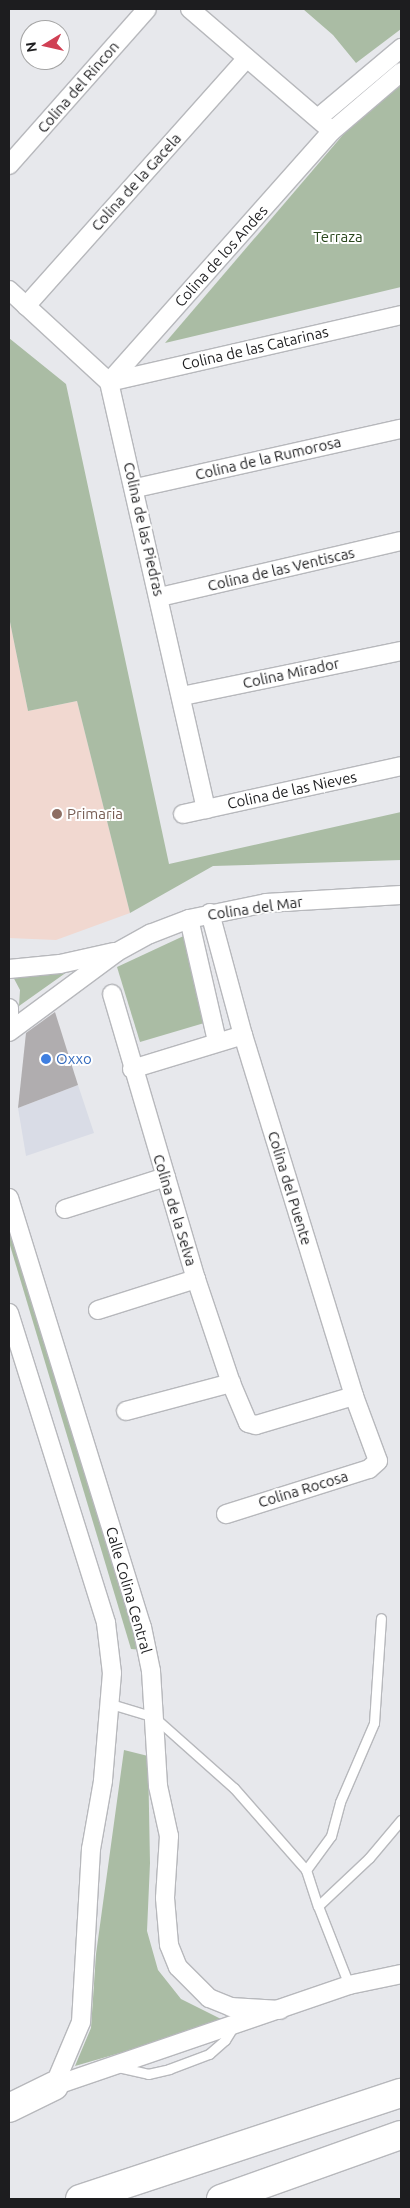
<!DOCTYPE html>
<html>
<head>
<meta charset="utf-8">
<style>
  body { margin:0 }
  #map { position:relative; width:410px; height:2208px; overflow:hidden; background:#e7e8ec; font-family:Ubuntu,sans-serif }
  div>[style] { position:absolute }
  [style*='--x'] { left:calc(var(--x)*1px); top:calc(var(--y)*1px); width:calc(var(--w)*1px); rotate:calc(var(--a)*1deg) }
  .built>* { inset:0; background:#d9dce6 }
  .education>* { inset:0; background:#f1d8d0 }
  .green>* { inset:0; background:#aabca4 }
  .building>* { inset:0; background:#b0adaf }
  .roads { filter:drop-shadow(1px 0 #b7b8bc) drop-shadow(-1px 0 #b7b8bc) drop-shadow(0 1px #b7b8bc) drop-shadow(0 -1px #b7b8bc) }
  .lane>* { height:9px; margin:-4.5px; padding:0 4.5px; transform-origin:4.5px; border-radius:4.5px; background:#fff }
  .street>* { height:18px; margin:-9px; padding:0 9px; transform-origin:9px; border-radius:9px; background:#fff }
  .highway>* { height:28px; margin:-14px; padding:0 14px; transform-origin:14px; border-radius:14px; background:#fff }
  .dots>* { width:14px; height:14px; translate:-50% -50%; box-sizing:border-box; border:2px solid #fff; border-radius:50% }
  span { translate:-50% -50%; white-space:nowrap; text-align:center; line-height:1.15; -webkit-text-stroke:4px #fff; paint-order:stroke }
  .street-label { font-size:15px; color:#1d1d1f }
  .park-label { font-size:15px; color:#29471c }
  .education-label { font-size:15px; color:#785e54 }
  .left { translate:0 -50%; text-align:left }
  .shop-label { font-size:15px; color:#366cbe }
  .frame { position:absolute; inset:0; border:10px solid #1d1d1f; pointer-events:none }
  .north { position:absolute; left:20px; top:20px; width:50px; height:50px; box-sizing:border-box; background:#fff; border:1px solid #a5a5a5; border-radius:50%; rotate:261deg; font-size:14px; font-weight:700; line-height:20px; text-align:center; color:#1d1d1f }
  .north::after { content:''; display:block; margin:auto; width:18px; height:22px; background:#d04054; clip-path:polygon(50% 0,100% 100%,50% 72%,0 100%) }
</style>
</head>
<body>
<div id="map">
  <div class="built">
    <i style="clip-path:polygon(78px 1085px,94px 1133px,26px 1156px,18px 1108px)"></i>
  </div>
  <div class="education">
    <i style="clip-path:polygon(9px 617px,28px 711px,77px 701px,130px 913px,56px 940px,9px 938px)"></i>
  </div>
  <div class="green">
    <i style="clip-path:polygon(303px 9px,401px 9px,401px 29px,356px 63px,333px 35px)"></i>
    <i style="clip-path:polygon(401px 80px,401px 287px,165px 343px,371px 102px)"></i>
    <i style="clip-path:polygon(9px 338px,66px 384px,169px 864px,401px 812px,401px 860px,213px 866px,130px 913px,77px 701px,28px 711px,9px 617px)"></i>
    <i style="clip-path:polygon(190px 933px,211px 1021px,140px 1042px,117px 967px)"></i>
    <i style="clip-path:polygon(74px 967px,19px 1006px,20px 990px,10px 971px)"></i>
    <i style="clip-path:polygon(9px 1212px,142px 1650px,131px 1649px,9px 1242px)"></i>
    <i style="clip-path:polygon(124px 1750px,148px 1756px,150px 1863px,147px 1931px,158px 1970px,181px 1999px,227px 2022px,75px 2066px,91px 2028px,96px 1954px)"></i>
  </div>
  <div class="building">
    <i style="clip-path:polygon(55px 1012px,78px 1085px,18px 1108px,26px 1033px)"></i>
  </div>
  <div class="roads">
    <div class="lane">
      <i style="--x:111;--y:1704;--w:45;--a:16.8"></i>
      <i style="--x:154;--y:1717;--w:107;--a:41.6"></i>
      <i style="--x:234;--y:1788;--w:109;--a:48.7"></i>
      <i style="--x:306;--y:1870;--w:38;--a:72"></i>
      <i style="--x:306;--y:1870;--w:42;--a:-53.7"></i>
      <i style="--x:331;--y:1836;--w:35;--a:-75"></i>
      <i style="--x:340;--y:1802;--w:86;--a:-66.7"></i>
      <i style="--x:374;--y:1723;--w:105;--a:-86.2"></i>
      <i style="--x:349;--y:1985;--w:85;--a:-111.4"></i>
      <i style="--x:318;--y:1906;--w:70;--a:-43.3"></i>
      <i style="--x:369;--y:1858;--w:50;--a:-49.9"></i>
      <i style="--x:118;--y:2067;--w:31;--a:13"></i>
      <i style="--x:148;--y:2074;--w:22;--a:-13"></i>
      <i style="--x:169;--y:2069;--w:43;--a:-20.6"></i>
      <i style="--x:209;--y:2054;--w:21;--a:-41"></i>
      <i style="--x:225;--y:2040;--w:15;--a:-58"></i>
    </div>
    <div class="street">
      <i style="--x:190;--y:9;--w:187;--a:40.7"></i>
      <i style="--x:318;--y:118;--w:109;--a:-40.1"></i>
      <i style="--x:9;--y:165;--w:208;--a:-48.5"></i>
      <i style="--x:9;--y:290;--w:136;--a:42.6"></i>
      <i style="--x:109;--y:382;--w:438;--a:77.2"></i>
      <i style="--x:26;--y:306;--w:332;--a:-48.3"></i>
      <i style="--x:109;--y:382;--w:336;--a:-48.4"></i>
      <i style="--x:332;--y:131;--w:91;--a:-40.5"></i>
      <i style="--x:109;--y:382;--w:300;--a:-12.9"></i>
      <i style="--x:136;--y:488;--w:271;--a:-12.6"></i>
      <i style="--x:160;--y:597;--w:247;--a:-13.1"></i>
      <i style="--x:182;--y:696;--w:224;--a:-11.6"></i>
      <i style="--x:183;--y:814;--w:223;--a:-12.4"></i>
      <i style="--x:210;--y:913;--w:126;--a:74.9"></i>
      <i style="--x:243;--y:1035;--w:378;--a:72.9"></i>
      <i style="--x:354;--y:1396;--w:69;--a:69.7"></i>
      <i style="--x:378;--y:1461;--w:12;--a:138"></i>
      <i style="--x:369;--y:1469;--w:150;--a:162.5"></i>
      <i style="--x:189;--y:919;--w:125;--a:77.1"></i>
      <i style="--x:9;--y:969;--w:51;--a:-5.6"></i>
      <i style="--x:60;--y:964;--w:55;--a:-12.5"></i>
      <i style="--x:112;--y:994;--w:297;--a:73.6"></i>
      <i style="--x:196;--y:1279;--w:110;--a:71.4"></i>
      <i style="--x:231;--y:1383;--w:43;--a:67"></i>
      <i style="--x:248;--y:1423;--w:8;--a:14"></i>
      <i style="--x:256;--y:1425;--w:102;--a:-16.5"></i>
      <i style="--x:9;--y:1008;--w:6;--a:90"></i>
      <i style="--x:9;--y:1032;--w:134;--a:-36.5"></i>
      <i style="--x:117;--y:952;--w:38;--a:-29"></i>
      <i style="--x:150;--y:934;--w:42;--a:-21"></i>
      <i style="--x:189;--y:919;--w:79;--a:-11.7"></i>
      <i style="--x:266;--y:903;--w:135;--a:-3.4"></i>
      <i style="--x:132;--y:1069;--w:116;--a:-17"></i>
      <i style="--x:9;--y:1198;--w:449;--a:72.8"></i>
      <i style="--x:142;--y:1627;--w:45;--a:78.4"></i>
      <i style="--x:151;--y:1671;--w:115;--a:86.5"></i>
      <i style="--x:158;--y:1786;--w:51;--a:77.6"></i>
      <i style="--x:169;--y:1836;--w:62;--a:93.7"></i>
      <i style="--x:165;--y:1898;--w:47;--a:85.1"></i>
      <i style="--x:169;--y:1945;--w:24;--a:68"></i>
      <i style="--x:178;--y:1967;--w:44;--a:45"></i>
      <i style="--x:209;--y:1998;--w:24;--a:22"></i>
      <i style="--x:231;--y:2007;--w:49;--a:3.5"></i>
      <i style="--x:65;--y:1209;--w:106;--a:-17.6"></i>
      <i style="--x:98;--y:1310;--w:103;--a:-17.6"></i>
      <i style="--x:9;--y:1313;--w:325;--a:72.6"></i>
      <i style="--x:106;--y:1623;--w:50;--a:83.2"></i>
      <i style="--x:112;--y:1673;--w:108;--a:94.8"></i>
      <i style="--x:103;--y:1781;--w:69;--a:100"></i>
      <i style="--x:91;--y:1849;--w:173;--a:93.3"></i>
      <i style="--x:81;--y:2022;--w:69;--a:112.9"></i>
      <i style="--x:126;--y:1411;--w:109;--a:-14.9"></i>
      <i style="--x:54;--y:2086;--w:312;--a:-18.9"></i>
      <i style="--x:349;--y:1985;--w:53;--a:-11.9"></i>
    </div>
    <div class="highway">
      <i style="--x:9;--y:2108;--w:50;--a:-26.1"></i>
      <i style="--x:80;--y:2199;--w:338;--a:-18.3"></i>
      <i style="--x:221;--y:2199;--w:191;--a:-19.6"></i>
    </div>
  </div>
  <div class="dots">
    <i style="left:57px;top:814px;background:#8d6e63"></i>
    <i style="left:46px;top:1059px;background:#3f7fe0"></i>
  </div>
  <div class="street-label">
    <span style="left:78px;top:87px;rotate:-49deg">Colina del Rincon</span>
    <span style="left:136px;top:182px;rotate:-48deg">Colina de la Gacela</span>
    <span style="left:221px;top:256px;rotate:-48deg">Colina de los Andes</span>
    <span style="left:255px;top:348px;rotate:-13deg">Colina de las Catarinas</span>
    <span style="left:268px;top:458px;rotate:-13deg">Colina de la Rumorosa</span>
    <span style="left:144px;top:529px;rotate:77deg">Colina de las Piedras</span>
    <span style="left:281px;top:569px;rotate:-13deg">Colina de las Ventiscas</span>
    <span style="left:291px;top:673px;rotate:-12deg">Colina Mirador</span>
    <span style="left:292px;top:790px;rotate:-12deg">Colina de las Nieves</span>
    <span style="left:255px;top:908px;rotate:-8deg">Colina del Mar</span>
    <span style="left:290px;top:1188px;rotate:73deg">Colina del Puente</span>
    <span style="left:175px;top:1210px;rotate:73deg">Colina de la Selva</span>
    <span style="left:303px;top:1489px;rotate:-17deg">Colina Rocosa</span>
    <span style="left:129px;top:1590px;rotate:74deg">Calle Colina Central</span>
  </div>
  <div class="park-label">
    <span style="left:338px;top:237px">Terraza</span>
  </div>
  <div class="education-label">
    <span class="left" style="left:67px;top:814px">Primaria</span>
  </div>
  <div class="shop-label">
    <span class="left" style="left:56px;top:1059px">Oxxo</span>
  </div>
  <div class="frame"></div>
  <div class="north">N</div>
</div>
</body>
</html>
